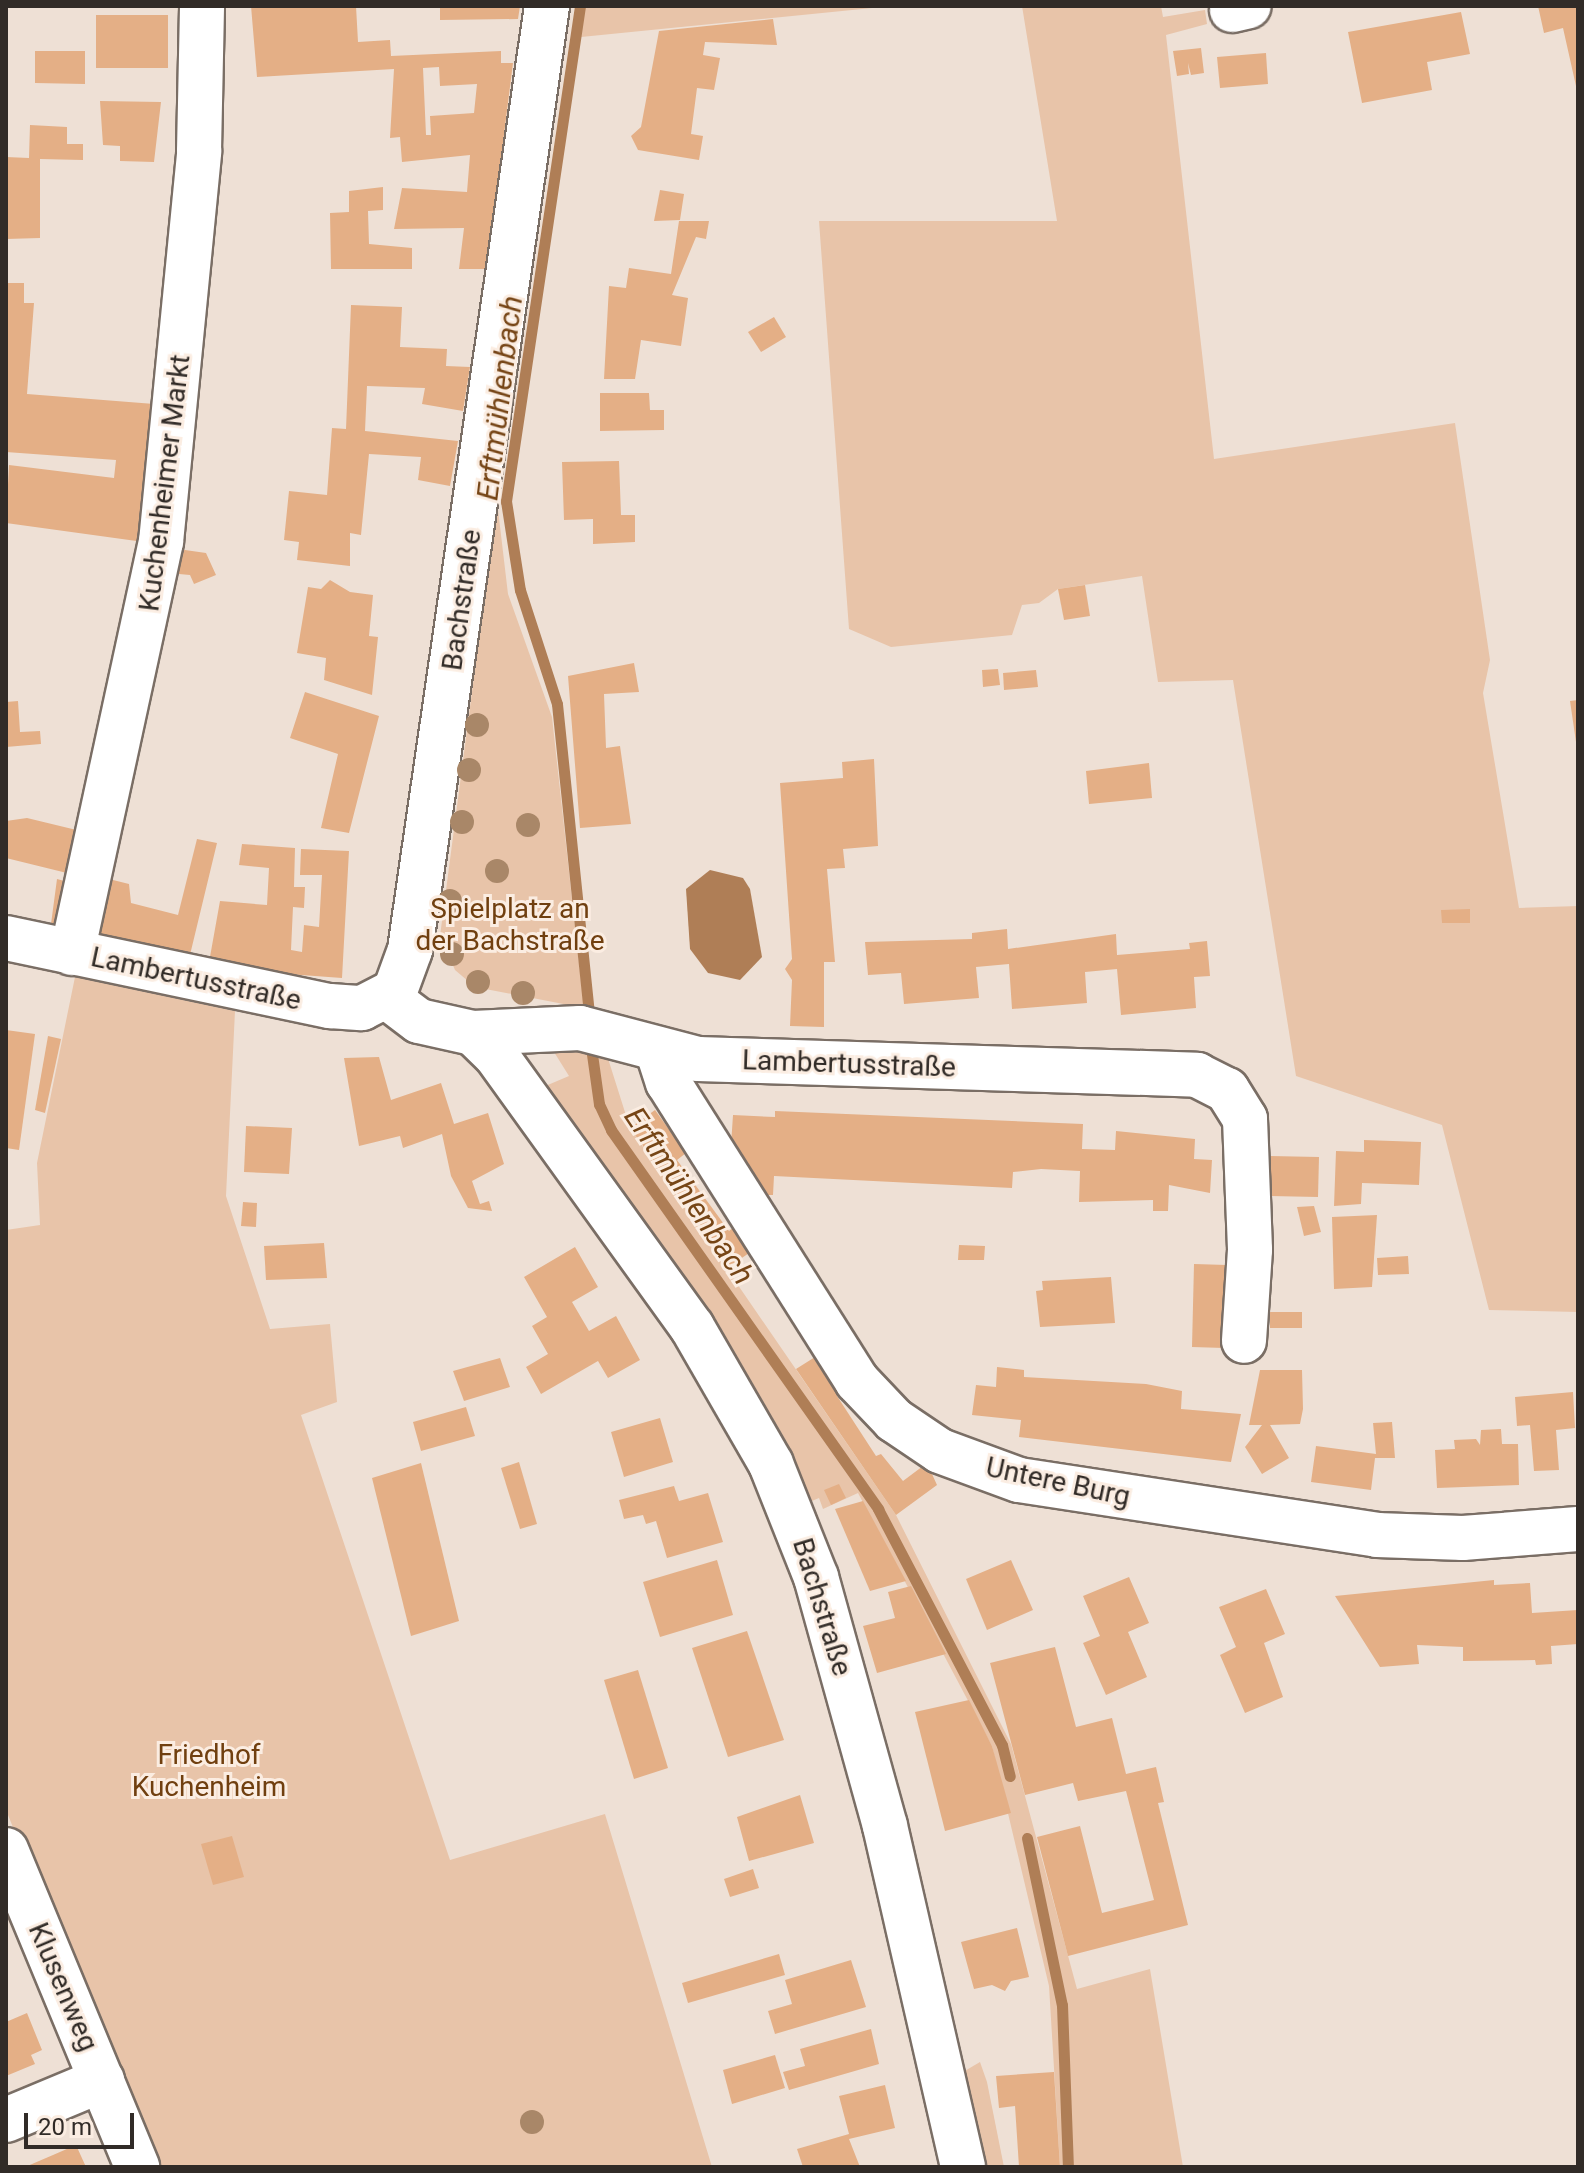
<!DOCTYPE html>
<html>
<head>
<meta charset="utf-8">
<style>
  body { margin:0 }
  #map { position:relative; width:1584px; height:2173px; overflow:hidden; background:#eee0d5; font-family:Roboto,sans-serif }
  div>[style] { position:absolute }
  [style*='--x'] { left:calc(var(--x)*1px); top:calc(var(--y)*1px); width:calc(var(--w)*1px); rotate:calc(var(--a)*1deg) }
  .green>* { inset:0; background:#e8c4a9 }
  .water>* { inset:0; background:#af7e56 }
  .stream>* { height:11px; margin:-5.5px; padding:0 5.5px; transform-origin:5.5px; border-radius:5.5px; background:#af7e56 }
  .building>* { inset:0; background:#e4af86 }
  .roads { filter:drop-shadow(2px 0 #7a6e65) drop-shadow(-2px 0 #7a6e65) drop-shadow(0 2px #7a6e65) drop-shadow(0 -2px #7a6e65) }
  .minor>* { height:44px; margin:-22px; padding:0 22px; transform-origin:22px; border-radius:22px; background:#fff }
  .trees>* { width:24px; height:24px; margin:-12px; border-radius:50%; background:#a98768 }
  span { translate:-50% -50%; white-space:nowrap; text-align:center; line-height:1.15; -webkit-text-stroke:6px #fbede2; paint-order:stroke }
  .street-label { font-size:28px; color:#312b27 }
  .park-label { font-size:28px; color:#703f0f }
  .water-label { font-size:30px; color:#764516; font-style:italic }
  .frame { position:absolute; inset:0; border:8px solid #312b27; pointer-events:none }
  .scale { position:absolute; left:24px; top:2113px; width:110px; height:36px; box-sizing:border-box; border:4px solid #312b27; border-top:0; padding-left:10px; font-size:24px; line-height:28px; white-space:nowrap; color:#312b27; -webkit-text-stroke:6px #fbede2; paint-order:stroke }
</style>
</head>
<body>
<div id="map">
  <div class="green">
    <i style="clip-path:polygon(584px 6px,892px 6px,581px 37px)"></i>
    <i style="clip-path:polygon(1022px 6px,1161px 6px,1163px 17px,1205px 10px,1207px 24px,1166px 35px,1214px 459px,1455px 423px,1490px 660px,1483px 693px,1519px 908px,1578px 906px,1578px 1312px,1489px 1310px,1442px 1125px,1296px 1076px,1233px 680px,1158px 682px,1142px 576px,1058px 589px,1039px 603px,1022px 605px,1012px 635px,891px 647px,849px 629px,819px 221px,1057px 221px)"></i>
    <i style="clip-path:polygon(497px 501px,508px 594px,552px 717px,584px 1008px,475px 987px,455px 970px,440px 936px)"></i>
    <i style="clip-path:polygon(75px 977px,235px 1011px,226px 1196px,270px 1329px,330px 1324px,337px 1402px,301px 1415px,450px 1860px,605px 1814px,712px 2167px,150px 2167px,6px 1810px,6px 1230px,40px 1225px,37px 1163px)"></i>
    <i style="clip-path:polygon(560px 1049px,605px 1049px,630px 1128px,896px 1515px,1011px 1744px,1077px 1989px,1150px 1969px,1183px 2167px,1060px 2167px,1049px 1986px,992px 1746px,858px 1493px,823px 1509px,819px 1498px,807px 1503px,734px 1354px,543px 1087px,569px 1076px,554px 1052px)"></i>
    <i style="clip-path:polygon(980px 2062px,987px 2082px,1004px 2167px,982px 2167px,963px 2072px)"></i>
  </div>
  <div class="water">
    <i style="clip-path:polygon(710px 870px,743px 878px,750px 889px,762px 957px,740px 980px,708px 973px,690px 949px,686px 889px)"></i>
  </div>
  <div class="stream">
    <i style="--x:580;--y:6;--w:501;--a:98.5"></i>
    <i style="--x:506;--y:501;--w:90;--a:81.1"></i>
    <i style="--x:520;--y:590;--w:120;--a:72"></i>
    <i style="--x:557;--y:704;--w:321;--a:84.1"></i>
    <i style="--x:590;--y:1040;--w:65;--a:82"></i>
    <i style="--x:599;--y:1104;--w:29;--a:65"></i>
    <i style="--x:611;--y:1130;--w:464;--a:54.8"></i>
    <i style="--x:878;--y:1509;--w:267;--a:62.3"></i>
    <i style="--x:1002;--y:1745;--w:32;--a:76"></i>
    <i style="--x:1027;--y:1838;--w:171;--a:78.2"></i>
    <i style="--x:1062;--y:2005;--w:162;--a:87.9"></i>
  </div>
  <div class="building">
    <i style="clip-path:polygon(evenodd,251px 6px,356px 6px,358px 42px,390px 40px,391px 56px,501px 51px,501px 63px,513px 63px,487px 269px,459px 269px,464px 228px,394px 229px,402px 188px,467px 192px,470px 155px,402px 162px,400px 137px,390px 138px,394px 69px,257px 77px,251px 6px,439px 67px,440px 86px,477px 84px,474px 113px,430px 116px,431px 135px,426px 135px,423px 68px,439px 67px)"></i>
    <i style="clip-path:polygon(440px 6px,520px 6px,518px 19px,440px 20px)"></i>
    <i style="clip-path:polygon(1538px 6px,1578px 6px,1578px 95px,1563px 28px,1544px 33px)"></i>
    <i style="clip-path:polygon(1461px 12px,1470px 54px,1427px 62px,1432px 90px,1362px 103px,1348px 32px)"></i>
    <i style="clip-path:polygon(96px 15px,168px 15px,168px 68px,96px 68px)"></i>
    <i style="clip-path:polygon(773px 19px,777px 45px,705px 42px,703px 55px,720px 58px,714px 90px,697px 88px,691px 134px,703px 136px,699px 160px,638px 150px,631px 136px,641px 127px,659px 31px)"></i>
    <i style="clip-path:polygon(1201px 48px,1204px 73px,1191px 75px,1188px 63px,1189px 74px,1177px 76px,1173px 51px)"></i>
    <i style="clip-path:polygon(35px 51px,85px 51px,85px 84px,35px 83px)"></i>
    <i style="clip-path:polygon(1266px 53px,1268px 84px,1220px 88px,1217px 57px)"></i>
    <i style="clip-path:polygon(100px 101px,161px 102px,154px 162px,120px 161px,120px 146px,103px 145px)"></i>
    <i style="clip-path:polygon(30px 125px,67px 127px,67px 144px,83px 144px,83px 160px,40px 159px,40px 238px,6px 239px,6px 157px,29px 158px)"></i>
    <i style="clip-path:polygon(383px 187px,383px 210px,368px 211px,369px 244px,412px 248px,412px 269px,331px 269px,330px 213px,349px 212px,349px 191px)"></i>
    <i style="clip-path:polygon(660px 190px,684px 194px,680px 220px,654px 221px)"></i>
    <i style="clip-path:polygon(679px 221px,709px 221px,706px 239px,696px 237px,672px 295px,688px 298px,681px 346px,641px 340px,635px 379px,604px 379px,609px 286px,626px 288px,629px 268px,671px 274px)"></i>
    <i style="clip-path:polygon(6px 283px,24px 283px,24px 303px,34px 303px,27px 394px,167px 405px,151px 543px,6px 523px,9px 465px,114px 478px,116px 460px,6px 452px)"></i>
    <i style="clip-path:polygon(351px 305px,402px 307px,400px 347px,447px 349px,446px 366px,470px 367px,463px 411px,422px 404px,425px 388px,367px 386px,365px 431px,458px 441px,450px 486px,418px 480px,421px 457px,369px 454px,361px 535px,350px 533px,350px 566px,297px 560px,299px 542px,284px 540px,289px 491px,327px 495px,332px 428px,346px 429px)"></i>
    <i style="clip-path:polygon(774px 317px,786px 337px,761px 352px,748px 332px)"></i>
    <i style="clip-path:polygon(600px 393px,649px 393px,650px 410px,664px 410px,664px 430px,600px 431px)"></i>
    <i style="clip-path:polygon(619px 461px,621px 515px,635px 515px,635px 542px,593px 544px,593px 519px,564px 520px,562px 462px)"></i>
    <i style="clip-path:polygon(171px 548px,206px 553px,216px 575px,194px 584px,190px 575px,168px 573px)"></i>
    <i style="clip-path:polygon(330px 580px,350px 592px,373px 595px,369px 636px,378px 637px,372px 695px,324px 680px,326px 658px,297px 653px,308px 587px,321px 589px)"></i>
    <i style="clip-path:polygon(1085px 585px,1090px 616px,1064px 620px,1058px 589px)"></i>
    <i style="clip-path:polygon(634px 663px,639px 692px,604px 694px,606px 748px,620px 746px,631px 824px,580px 828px,568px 676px)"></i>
    <i style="clip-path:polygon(998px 669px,1000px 685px,983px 687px,982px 670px)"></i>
    <i style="clip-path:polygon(1036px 670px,1038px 687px,1004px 690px,1003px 673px)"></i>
    <i style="clip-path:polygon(305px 692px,379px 716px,349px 833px,321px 828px,338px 754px,290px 738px)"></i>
    <i style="clip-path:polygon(1578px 700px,1578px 742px,1576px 742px,1570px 701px)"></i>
    <i style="clip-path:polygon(18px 701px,20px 732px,40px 731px,41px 744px,6px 747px,6px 702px)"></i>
    <i style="clip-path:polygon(874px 759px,878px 846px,843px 849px,845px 868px,827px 869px,835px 962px,824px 962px,824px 1027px,790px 1026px,792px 980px,785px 969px,792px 959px,780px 783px,843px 778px,842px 762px)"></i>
    <i style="clip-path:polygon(1149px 763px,1152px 798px,1089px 804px,1086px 771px)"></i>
    <i style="clip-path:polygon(27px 818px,93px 834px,70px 929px,51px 924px,57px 879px,68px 882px,71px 874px,6px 858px,6px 821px)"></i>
    <i style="clip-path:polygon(197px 839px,217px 843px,189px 959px,82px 933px,97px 876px,129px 884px,131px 903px,178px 915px)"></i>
    <i style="clip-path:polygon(242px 844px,295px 848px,294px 887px,305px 887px,304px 908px,293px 907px,291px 950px,302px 952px,304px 925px,319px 927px,322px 875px,300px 875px,301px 849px,349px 851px,342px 978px,208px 968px,220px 901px,267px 905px,269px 868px,239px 865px)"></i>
    <i style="clip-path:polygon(1470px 909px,1470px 923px,1442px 923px,1441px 910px)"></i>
    <i style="clip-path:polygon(1007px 929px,1008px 949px,1116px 934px,1117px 955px,1190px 949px,1189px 943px,1207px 941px,1210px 976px,1194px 977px,1196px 1008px,1121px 1015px,1117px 969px,1085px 972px,1087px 1003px,1012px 1009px,1009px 964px,976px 967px,979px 998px,941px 1001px,904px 1004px,901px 973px,868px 975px,865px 942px,972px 939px,972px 933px)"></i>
    <i style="clip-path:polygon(6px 1030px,35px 1034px,19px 1150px,6px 1148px)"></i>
    <i style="clip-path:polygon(48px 1036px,61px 1039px,45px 1113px,35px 1110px)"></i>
    <i style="clip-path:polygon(379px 1057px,391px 1100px,441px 1083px,454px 1124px,488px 1113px,504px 1164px,472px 1181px,480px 1204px,489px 1201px,492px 1211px,468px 1208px,451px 1176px,442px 1134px,403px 1148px,400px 1136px,359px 1146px,344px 1058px)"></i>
    <i style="clip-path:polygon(655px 1110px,686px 1153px,677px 1160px,729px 1231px,739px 1223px,755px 1249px,730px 1266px,630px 1128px)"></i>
    <i style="clip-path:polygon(775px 1111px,1083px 1124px,1082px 1149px,1115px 1150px,1116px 1131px,1195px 1139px,1194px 1159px,1212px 1160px,1210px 1193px,1169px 1185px,1168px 1211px,1153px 1211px,1153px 1200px,1079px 1202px,1080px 1171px,1041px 1169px,1013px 1172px,1012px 1188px,774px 1176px,773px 1195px,756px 1195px,757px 1176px,743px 1176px,731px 1145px,733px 1115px,775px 1117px)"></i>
    <i style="clip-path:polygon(246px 1126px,292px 1128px,289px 1174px,244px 1172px)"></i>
    <i style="clip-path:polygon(1364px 1140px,1421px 1142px,1419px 1185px,1362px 1183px,1361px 1204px,1334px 1206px,1336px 1151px,1364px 1152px)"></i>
    <i style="clip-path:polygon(1265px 1156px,1319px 1157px,1318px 1197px,1265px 1196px)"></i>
    <i style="clip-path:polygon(243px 1202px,257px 1203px,256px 1227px,241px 1226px)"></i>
    <i style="clip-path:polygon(1314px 1206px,1321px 1232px,1304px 1236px,1297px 1207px)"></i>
    <i style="clip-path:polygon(1377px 1215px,1372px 1287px,1334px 1289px,1332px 1217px)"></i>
    <i style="clip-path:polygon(324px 1243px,327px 1278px,266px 1280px,264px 1246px)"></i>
    <i style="clip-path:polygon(959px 1245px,985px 1246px,984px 1260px,958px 1260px)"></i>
    <i style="clip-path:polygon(575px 1247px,598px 1287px,572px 1302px,589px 1331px,616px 1316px,640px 1360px,608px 1378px,598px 1361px,541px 1394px,526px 1367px,548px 1354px,532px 1326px,547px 1317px,524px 1277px)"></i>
    <i style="clip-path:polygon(1408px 1256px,1409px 1274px,1378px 1275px,1377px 1258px)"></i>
    <i style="clip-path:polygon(1194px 1264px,1227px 1265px,1224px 1348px,1192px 1347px)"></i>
    <i style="clip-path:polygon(1111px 1277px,1115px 1323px,1040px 1327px,1036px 1291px,1043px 1290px,1042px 1281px)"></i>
    <i style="clip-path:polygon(1270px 1312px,1302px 1312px,1302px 1328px,1270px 1328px)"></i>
    <i style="clip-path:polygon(823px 1352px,843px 1391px,837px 1396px,876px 1456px,881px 1454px,903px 1481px,927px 1463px,937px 1485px,896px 1515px,796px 1369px)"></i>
    <i style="clip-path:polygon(500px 1358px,510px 1387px,464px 1401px,453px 1371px)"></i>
    <i style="clip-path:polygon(997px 1367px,1024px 1370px,1024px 1377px,1146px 1384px,1182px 1391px,1181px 1409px,1241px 1414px,1231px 1462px,1019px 1437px,1021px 1420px,972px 1415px,976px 1385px,996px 1387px)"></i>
    <i style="clip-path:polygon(1260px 1370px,1302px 1370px,1303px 1409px,1300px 1424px,1270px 1425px,1289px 1458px,1262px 1474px,1245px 1447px,1262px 1425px,1249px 1425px)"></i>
    <i style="clip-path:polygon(1573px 1392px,1575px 1428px,1556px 1430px,1559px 1470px,1534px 1471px,1530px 1425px,1517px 1426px,1515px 1397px)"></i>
    <i style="clip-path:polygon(466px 1407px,475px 1436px,421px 1451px,413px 1422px)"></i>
    <i style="clip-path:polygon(660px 1418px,673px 1462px,624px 1477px,611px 1432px)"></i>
    <i style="clip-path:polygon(1392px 1422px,1395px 1458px,1375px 1458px,1371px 1490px,1311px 1482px,1316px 1446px,1376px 1454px,1373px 1423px)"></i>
    <i style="clip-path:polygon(1501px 1429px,1502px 1444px,1518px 1444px,1519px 1485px,1437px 1488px,1435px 1450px,1455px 1449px,1454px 1440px,1476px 1439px,1480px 1445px,1481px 1430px)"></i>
    <i style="clip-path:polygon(519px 1462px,537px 1524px,520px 1529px,501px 1468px)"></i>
    <i style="clip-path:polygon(421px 1463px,459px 1621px,411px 1636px,372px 1478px)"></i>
    <i style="clip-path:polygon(839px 1484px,846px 1498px,831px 1505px,824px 1490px)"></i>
    <i style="clip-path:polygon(674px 1486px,679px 1501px,708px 1493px,723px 1542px,667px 1558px,656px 1521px,646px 1524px,643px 1515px,624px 1519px,619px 1500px)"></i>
    <i style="clip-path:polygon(863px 1501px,906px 1581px,870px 1591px,835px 1509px)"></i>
    <i style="clip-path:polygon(717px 1560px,733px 1615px,660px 1637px,643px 1582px)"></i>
    <i style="clip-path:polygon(1011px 1560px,1033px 1610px,987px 1630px,966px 1579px)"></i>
    <i style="clip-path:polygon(1129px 1577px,1149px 1623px,1128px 1632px,1147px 1677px,1106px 1695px,1083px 1643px,1100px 1636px,1083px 1596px)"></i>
    <i style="clip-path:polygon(1494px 1580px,1494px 1585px,1530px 1583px,1532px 1613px,1578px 1610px,1578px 1644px,1551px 1646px,1552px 1664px,1536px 1665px,1535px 1660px,1463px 1661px,1463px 1647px,1417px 1645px,1419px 1664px,1380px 1667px,1335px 1596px)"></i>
    <i style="clip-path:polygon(911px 1586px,946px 1654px,877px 1673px,863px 1626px,895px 1618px,888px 1592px)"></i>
    <i style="clip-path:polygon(1266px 1589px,1285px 1634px,1264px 1643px,1283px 1697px,1245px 1713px,1220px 1655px,1236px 1647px,1219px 1607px)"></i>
    <i style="clip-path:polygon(747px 1631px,784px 1740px,728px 1757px,692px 1648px)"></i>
    <i style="clip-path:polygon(1055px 1647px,1076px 1727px,1112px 1718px,1126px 1774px,1156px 1767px,1164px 1802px,1158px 1803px,1188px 1925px,1068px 1956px,1037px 1837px,1080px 1826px,1102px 1913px,1154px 1900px,1126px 1791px,1078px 1801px,1073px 1783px,1025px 1795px,990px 1663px)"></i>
    <i style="clip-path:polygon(638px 1670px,668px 1768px,634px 1779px,604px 1680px)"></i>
    <i style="clip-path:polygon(969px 1700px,992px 1746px,1011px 1813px,945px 1831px,915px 1712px)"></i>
    <i style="clip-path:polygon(800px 1795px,814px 1843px,749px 1861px,737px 1817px)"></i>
    <i style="clip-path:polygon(232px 1836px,244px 1877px,213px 1885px,201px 1844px)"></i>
    <i style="clip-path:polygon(753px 1869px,759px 1888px,730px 1897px,724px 1879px)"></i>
    <i style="clip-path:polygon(1017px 1928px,1029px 1977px,1011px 1981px,1005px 1991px,992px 1985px,974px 1989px,961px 1942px)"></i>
    <i style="clip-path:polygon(779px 1954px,785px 1975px,688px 2003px,682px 1983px)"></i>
    <i style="clip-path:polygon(851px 1960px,866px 2007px,775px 2034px,768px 2011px,792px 2004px,785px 1980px)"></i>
    <i style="clip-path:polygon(27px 2013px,42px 2050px,31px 2055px,35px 2064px,6px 2076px,6px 2022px)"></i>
    <i style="clip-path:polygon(871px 2029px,879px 2064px,789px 2090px,783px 2072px,805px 2066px,800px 2049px)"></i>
    <i style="clip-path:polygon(775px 2055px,785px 2088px,732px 2104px,723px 2070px)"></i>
    <i style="clip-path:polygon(1054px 2072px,1060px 2167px,1019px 2167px,1015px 2106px,999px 2108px,996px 2076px)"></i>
    <i style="clip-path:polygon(885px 2085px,895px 2128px,849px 2139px,860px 2167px,803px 2167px,797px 2149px,849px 2134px,839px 2096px)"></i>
    <i style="clip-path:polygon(76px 2145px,86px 2167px,25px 2167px,53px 2155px)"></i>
  </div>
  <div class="roads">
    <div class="minor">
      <i style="--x:1232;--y:10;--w:17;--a:-13"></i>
      <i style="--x:6;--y:938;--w:331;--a:11.9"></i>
      <i style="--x:330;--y:1006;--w:32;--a:4"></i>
      <i style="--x:362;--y:1008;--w:37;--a:-27"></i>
      <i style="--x:395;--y:991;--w:44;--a:-69.9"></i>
      <i style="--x:410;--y:950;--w:954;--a:-81.74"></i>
      <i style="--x:72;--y:953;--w:421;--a:-77.8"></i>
      <i style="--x:161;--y:542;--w:393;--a:-84.4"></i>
      <i style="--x:199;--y:151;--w:145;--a:-88.8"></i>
      <i style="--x:387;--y:997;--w:40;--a:37"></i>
      <i style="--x:419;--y:1021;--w:55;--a:12.5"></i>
      <i style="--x:473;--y:1033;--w:30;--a:44"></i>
      <i style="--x:495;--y:1054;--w:337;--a:54.2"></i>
      <i style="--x:692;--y:1327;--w:158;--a:60"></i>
      <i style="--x:771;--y:1464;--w:122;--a:68.3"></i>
      <i style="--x:816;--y:1577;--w:258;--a:74.5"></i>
      <i style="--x:885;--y:1826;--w:350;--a:77.1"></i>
      <i style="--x:473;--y:1033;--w:107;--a:-2.7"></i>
      <i style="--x:580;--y:1028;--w:122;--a:14.7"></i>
      <i style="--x:698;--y:1059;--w:499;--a:1.8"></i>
      <i style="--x:1197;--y:1075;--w:34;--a:27"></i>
      <i style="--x:1227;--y:1090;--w:34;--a:58"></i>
      <i style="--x:1245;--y:1119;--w:131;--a:87.8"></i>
      <i style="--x:1250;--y:1250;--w:91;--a:93.8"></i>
      <i style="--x:657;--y:1049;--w:35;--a:72"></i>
      <i style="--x:668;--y:1082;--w:354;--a:57.7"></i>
      <i style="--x:857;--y:1381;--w:54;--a:46.5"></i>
      <i style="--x:894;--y:1420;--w:55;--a:34"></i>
      <i style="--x:940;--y:1451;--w:84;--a:20.2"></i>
      <i style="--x:1019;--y:1480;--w:362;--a:8.7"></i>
      <i style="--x:1377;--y:1535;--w:86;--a:2"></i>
      <i style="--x:1463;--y:1538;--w:115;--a:-4.5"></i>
      <i style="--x:6;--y:1850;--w:343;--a:67.5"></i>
      <i style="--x:6;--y:2120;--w:104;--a:-22.6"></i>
    </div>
  </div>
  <div class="trees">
    <i style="left:477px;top:725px"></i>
    <i style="left:469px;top:770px"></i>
    <i style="left:462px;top:822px"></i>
    <i style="left:528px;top:825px"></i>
    <i style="left:497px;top:871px"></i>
    <i style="left:450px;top:901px"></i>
    <i style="left:452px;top:954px"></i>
    <i style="left:478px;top:982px"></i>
    <i style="left:523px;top:993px"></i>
    <i style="left:532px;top:2122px"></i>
  </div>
  <div class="street-label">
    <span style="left:165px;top:483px;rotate:-83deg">Kuchenheimer Markt</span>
    <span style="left:462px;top:600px;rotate:-82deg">Bachstraße</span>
    <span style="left:196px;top:979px;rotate:12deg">Lambertusstraße</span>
    <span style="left:849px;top:1064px;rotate:2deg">Lambertusstraße</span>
    <span style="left:1058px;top:1482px;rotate:12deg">Untere Burg</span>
    <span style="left:822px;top:1607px;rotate:73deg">Bachstraße</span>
    <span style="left:63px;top:1987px;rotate:67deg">Klusenweg</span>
  </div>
  <div class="park-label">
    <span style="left:510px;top:925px">Spielplatz an<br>der Bachstraße</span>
    <span style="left:209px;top:1771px">Friedhof<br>Kuchenheim</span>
  </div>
  <div class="water-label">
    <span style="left:500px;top:398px;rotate:-83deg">Erftmühlenbach</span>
    <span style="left:689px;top:1196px;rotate:56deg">Erftmühlenbach</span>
  </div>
  <div class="frame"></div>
  <div class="scale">20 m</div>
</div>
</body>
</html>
